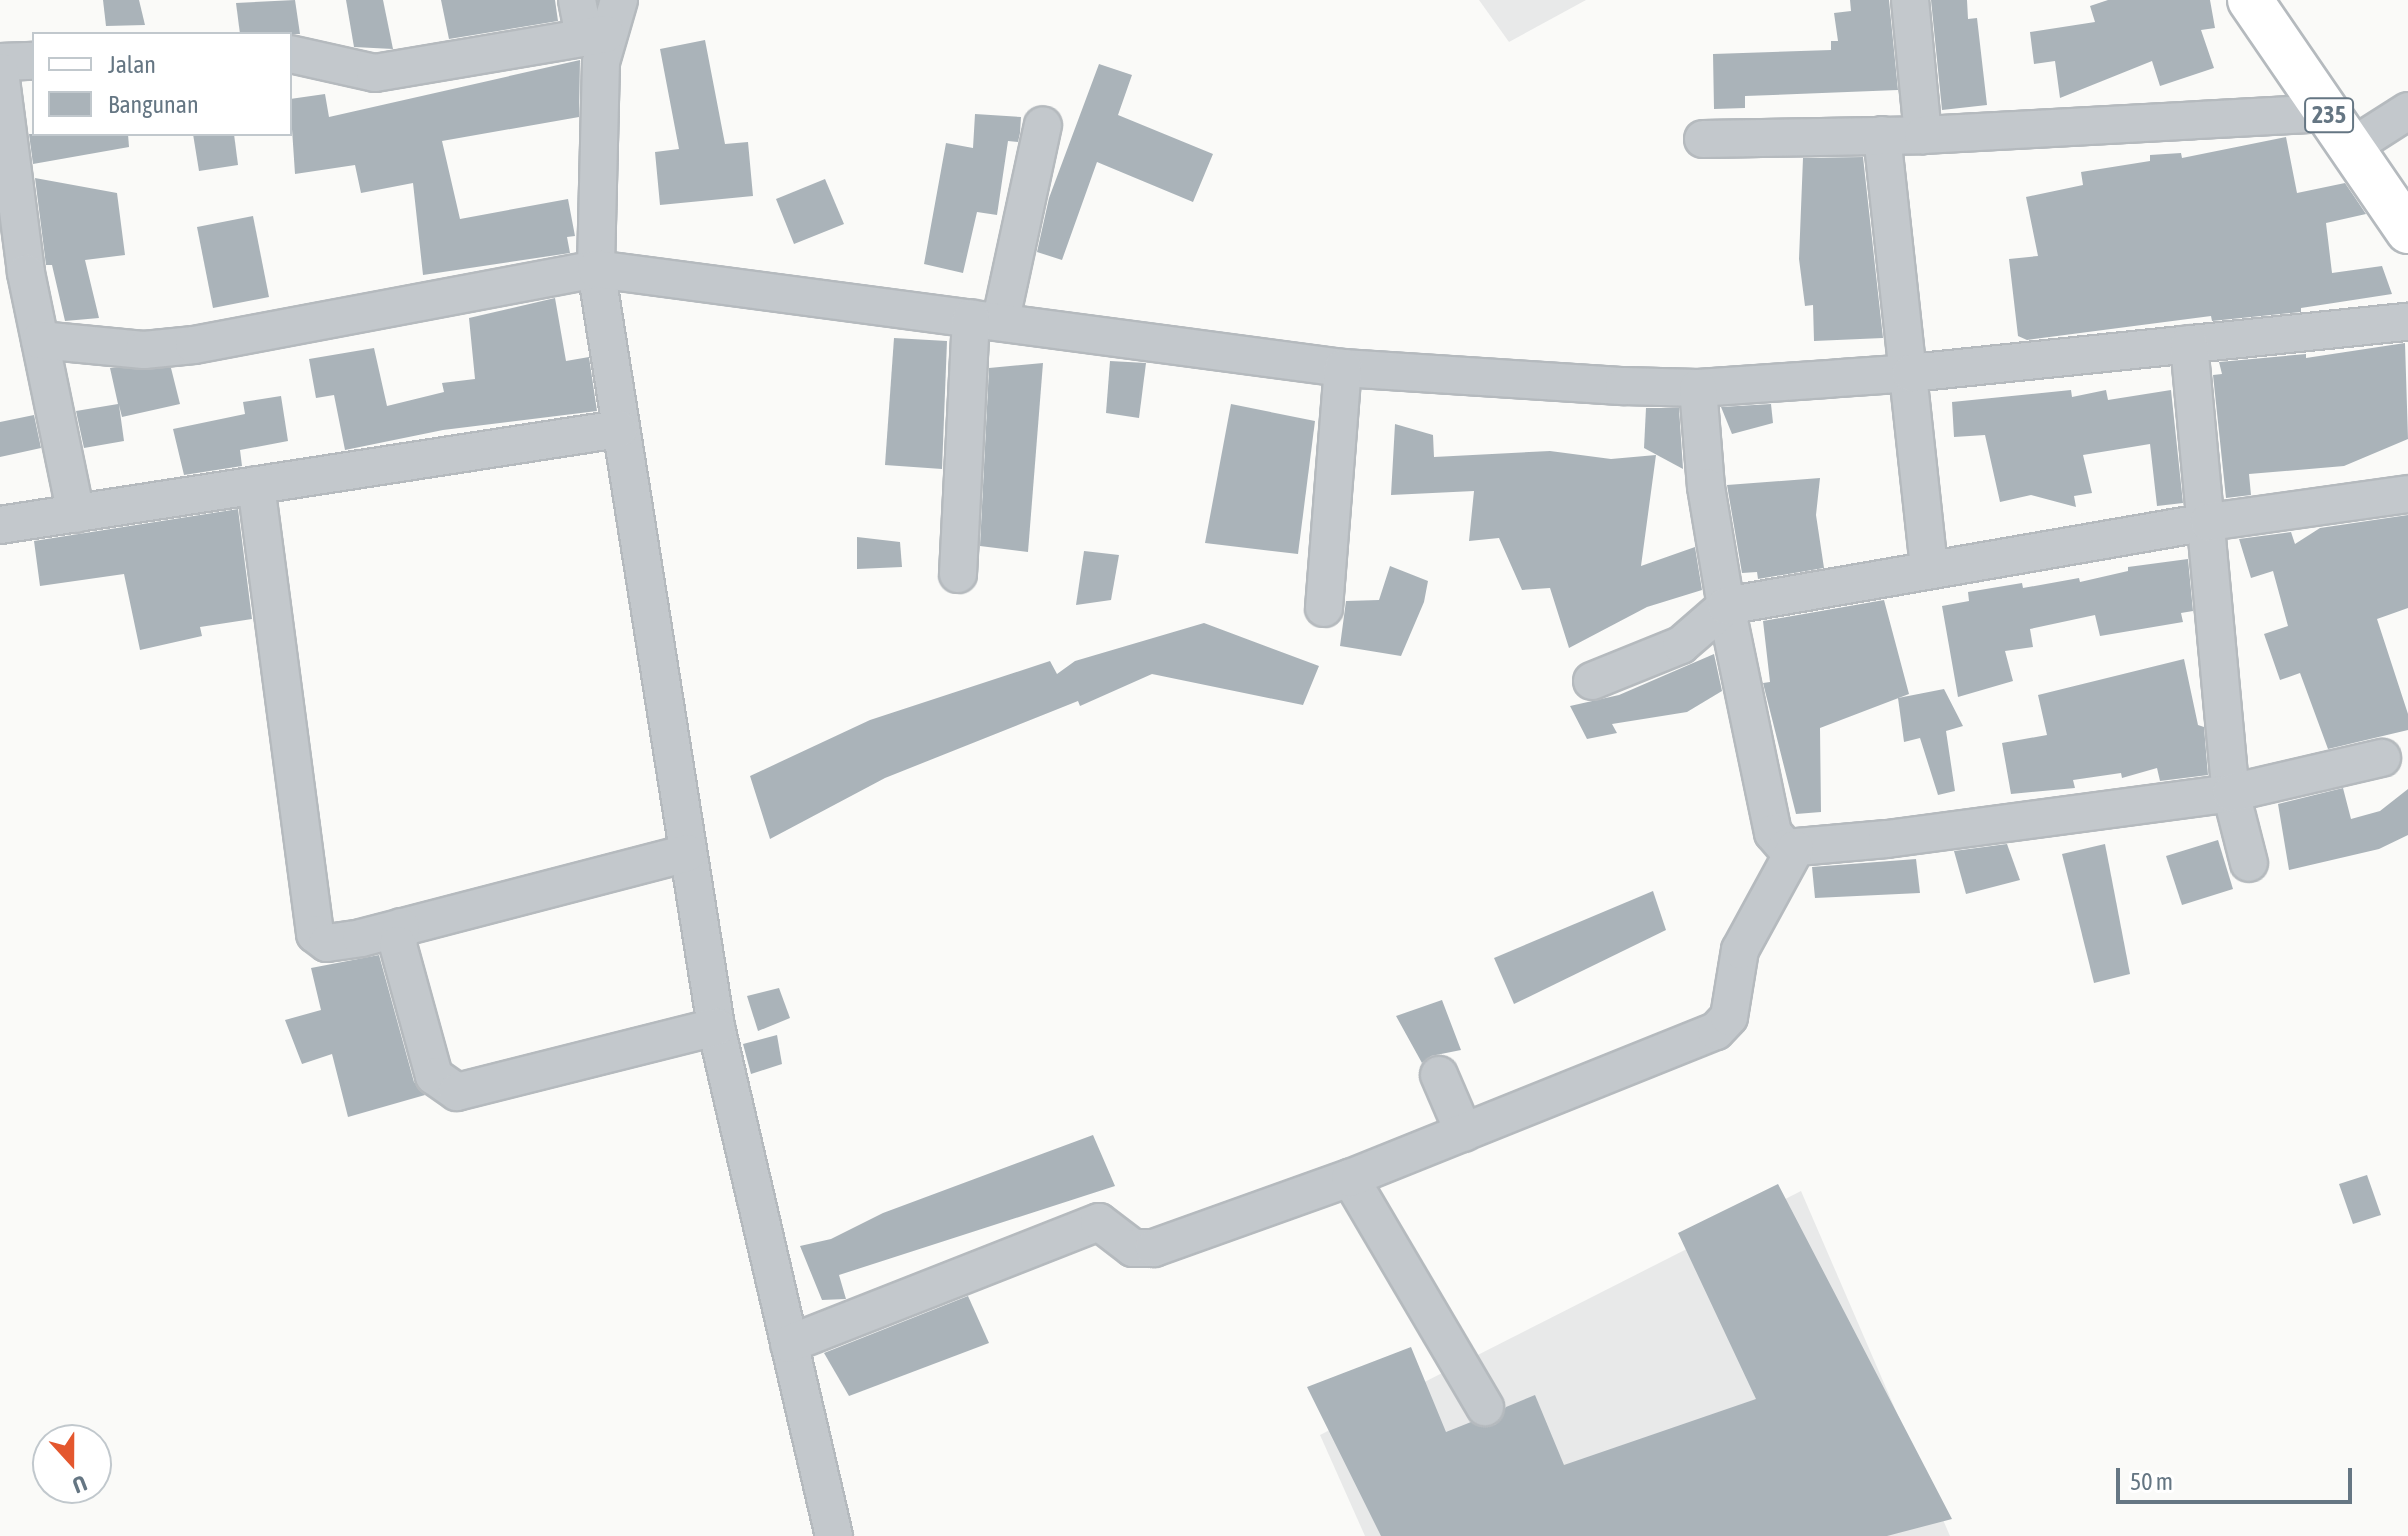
<!DOCTYPE html>
<html>
<head>
<meta charset="utf-8">
<style>
  body { margin:0 }
  #map { position:relative; width:2408px; height:1536px; overflow:hidden; background:#fafaf8; font-family:"Asap Condensed",sans-serif }
  div>[style] { position:absolute }
  [style*='--x'] { left:calc(var(--x)*1px); top:calc(var(--y)*1px); width:calc(var(--w)*1px); rotate:calc(var(--a)*1deg) }
  .built>* { inset:0; background:#e8e9e9 }
  .building>* { inset:0; background:#aab3b9 }
  .roads { filter:drop-shadow(2px 0 #b5babe) drop-shadow(-2px 0 #b5babe) drop-shadow(0 2px #b5babe) drop-shadow(0 -2px #b5babe) }
  .minor>* { height:36px; margin:-18px; padding:0 18px; transform-origin:18px; border-radius:18px; background:#c3c8cc }
  .major>* { height:44px; margin:-22px; padding:0 22px; transform-origin:22px; border-radius:22px; background:#fff }
  span { translate:-50% -50%; white-space:nowrap; text-align:center; line-height:1.15; -webkit-text-stroke:8px #fff; paint-order:stroke }
  .shield-label span { padding:2px 6px; background:#fff; border:2px solid; border-radius:6px; -webkit-text-stroke-width:0 }
  .shield-label { font-size:24px; color:#657683; font-weight:700 }
  .legend { position:absolute; left:32px; top:32px; width:260px; height:104px; box-sizing:border-box; background:#fff; border:2px solid #c1c8cd; margin:0; padding:10px 14px; list-style:none; font-size:24px; color:#657683 }
  .legend li { display:flex; align-items:center; gap:16px; height:40px }
  .legend b { width:40px; border:2px solid #c1c8cd }
  .north { position:absolute; left:32px; top:1424px; width:80px; height:80px; box-sizing:border-box; background:#fff; border:2px solid #c1c8cd; border-radius:50%; rotate:159deg; font-size:22px; font-weight:700; line-height:32px; text-align:center; color:#657683 }
  .north::after { content:''; display:block; margin:auto; width:28px; height:36px; background:#e4572e; clip-path:polygon(50% 0,100% 100%,50% 72%,0 100%) }
  .scale { position:absolute; left:2116px; top:1468px; width:236px; height:36px; box-sizing:border-box; border:4px solid #657683; border-top:0; padding-left:10px; font-size:24px; line-height:28px; white-space:nowrap; color:#657683; -webkit-text-stroke:6px #fff; paint-order:stroke }
</style>
</head>
<body>
<div id="map">
  <div class="built">
    <i style="clip-path:polygon(1479px 0,1586px 0,1509px 42px)"></i>
    <i style="clip-path:polygon(1801px 1191px,1950px 1536px,1365px 1536px,1320px 1435px)"></i>
  </div>
  <div class="building">
    <i style="clip-path:polygon(103px 0,139px 0,145px 25px,106px 26px)"></i>
    <i style="clip-path:polygon(295px 0,300px 34px,240px 34px,236px 3px)"></i>
    <i style="clip-path:polygon(346px 0,383px 0,393px 49px,354px 47px)"></i>
    <i style="clip-path:polygon(441px 0,555px 0,558px 21px,449px 39px)"></i>
    <i style="clip-path:polygon(1850px 0,1889px 0,1898px 90px,1745px 96px,1745px 108px,1714px 109px,1713px 54px,1831px 50px,1831px 41px,1838px 41px,1834px 13px,1851px 11px)"></i>
    <i style="clip-path:polygon(1931px 0,1967px 0,1968px 19px,1977px 18px,1987px 105px,1942px 110px)"></i>
    <i style="clip-path:polygon(2108px 0,2210px 0,2215px 28px,2201px 30px,2214px 68px,2160px 86px,2152px 61px,2060px 98px,2055px 61px,2034px 64px,2030px 32px,2095px 22px,2090px 6px)"></i>
    <i style="clip-path:polygon(705px 40px,725px 144px,748px 142px,753px 196px,660px 205px,655px 152px,679px 149px,660px 49px)"></i>
    <i style="clip-path:polygon(580px 60px,579px 117px,442px 141px,460px 219px,568px 199px,575px 236px,567px 237px,570px 253px,423px 275px,413px 183px,361px 193px,355px 165px,295px 174px,290px 99px,325px 94px,329px 117px)"></i>
    <i style="clip-path:polygon(1099px 64px,1132px 75px,1118px 115px,1213px 154px,1193px 202px,1097px 162px,1062px 260px,1037px 252px,1049px 198px)"></i>
    <i style="clip-path:polygon(975px 114px,1021px 117px,1020px 133px,1018px 142px,1008px 141px,997px 215px,977px 212px,963px 273px,924px 264px,946px 143px,973px 148px)"></i>
    <i style="clip-path:polygon(29px 134px,128px 134px,129px 147px,33px 164px)"></i>
    <i style="clip-path:polygon(193px 134px,234px 134px,238px 165px,199px 171px)"></i>
    <i style="clip-path:polygon(2286px 137px,2297px 193px,2345px 183px,2366px 214px,2326px 223px,2332px 273px,2382px 266px,2392px 294px,2301px 308px,2301px 312px,2212px 321px,2211px 316px,2027px 340px,2018px 336px,2009px 259px,2038px 256px,2026px 197px,2083px 185px,2081px 172px,2150px 161px,2150px 155px,2181px 153px,2182px 158px)"></i>
    <i style="clip-path:polygon(1863px 157px,1883px 338px,1814px 341px,1813px 305px,1805px 306px,1799px 259px,1803px 158px)"></i>
    <i style="clip-path:polygon(35px 178px,117px 193px,125px 255px,85px 260px,99px 318px,65px 321px,52px 265px,46px 265px)"></i>
    <i style="clip-path:polygon(825px 179px,844px 224px,794px 244px,776px 199px)"></i>
    <i style="clip-path:polygon(253px 216px,269px 297px,213px 308px,197px 227px)"></i>
    <i style="clip-path:polygon(555px 298px,566px 361px,589px 357px,597px 411px,443px 430px,345px 450px,334px 395px,316px 398px,309px 359px,374px 348px,387px 406px,444px 392px,442px 383px,475px 379px,469px 318px)"></i>
    <i style="clip-path:polygon(894px 338px,947px 341px,942px 469px,885px 465px)"></i>
    <i style="clip-path:polygon(2405px 343px,2408px 439px,2344px 466px,2249px 474px,2251px 495px,2226px 498px,2213px 375px,2222px 374px,2219px 362px,2306px 354px,2306px 358px)"></i>
    <i style="clip-path:polygon(1110px 361px,1146px 363px,1139px 418px,1106px 413px)"></i>
    <i style="clip-path:polygon(1043px 363px,1028px 552px,980px 546px,989px 368px)"></i>
    <i style="clip-path:polygon(110px 368px,171px 368px,180px 404px,122px 417px,119px 405px,124px 441px,84px 448px,76px 411px,118px 404px)"></i>
    <i style="clip-path:polygon(2071px 390px,2072px 397px,2106px 390px,2108px 400px,2171px 390px,2183px 503px,2157px 506px,2150px 444px,2083px 455px,2092px 493px,2074px 496px,2076px 507px,2031px 495px,2000px 502px,1985px 435px,1954px 437px,1952px 402px)"></i>
    <i style="clip-path:polygon(281px 396px,288px 441px,240px 450px,242px 466px,184px 475px,173px 429px,245px 414px,243px 402px)"></i>
    <i style="clip-path:polygon(1231px 404px,1315px 421px,1298px 554px,1205px 543px)"></i>
    <i style="clip-path:polygon(1771px 404px,1773px 423px,1732px 434px,1721px 407px)"></i>
    <i style="clip-path:polygon(1646px 408px,1679px 408px,1683px 469px,1644px 448px)"></i>
    <i style="clip-path:polygon(34px 415px,41px 448px,0 457px,0 422px)"></i>
    <i style="clip-path:polygon(1395px 424px,1433px 435px,1434px 457px,1550px 451px,1611px 459px,1656px 455px,1641px 566px,1695px 547px,1702px 590px,1647px 607px,1569px 648px,1550px 588px,1522px 590px,1499px 538px,1469px 541px,1474px 491px,1391px 495px)"></i>
    <i style="clip-path:polygon(1820px 478px,1816px 515px,1824px 568px,1758px 579px,1757px 572px,1742px 573px,1727px 485px)"></i>
    <i style="clip-path:polygon(238px 509px,252px 619px,200px 627px,202px 636px,140px 650px,124px 574px,40px 586px,34px 541px)"></i>
    <i style="clip-path:polygon(2408px 515px,2408px 608px,2377px 619px,2408px 714px,2408px 730px,2328px 749px,2300px 673px,2280px 680px,2264px 634px,2288px 626px,2273px 571px,2251px 578px,2239px 539px,2291px 532px,2295px 544px,2320px 528px)"></i>
    <i style="clip-path:polygon(857px 537px,900px 542px,902px 567px,857px 569px)"></i>
    <i style="clip-path:polygon(1084px 551px,1119px 555px,1111px 600px,1076px 605px)"></i>
    <i style="clip-path:polygon(2188px 559px,2193px 611px,2181px 613px,2183px 622px,2100px 636px,2095px 615px,2030px 629px,2033px 647px,2005px 651px,2013px 681px,1958px 697px,1942px 606px,1969px 601px,1968px 592px,2022px 583px,2023px 588px,2079px 578px,2080px 582px,2128px 571px,2128px 567px)"></i>
    <i style="clip-path:polygon(1390px 566px,1428px 581px,1424px 602px,1401px 656px,1340px 646px,1346px 601px,1379px 600px)"></i>
    <i style="clip-path:polygon(1884px 600px,1909px 694px,1820px 728px,1821px 812px,1796px 814px,1763px 683px,1770px 682px,1763px 621px)"></i>
    <i style="clip-path:polygon(1204px 623px,1319px 666px,1303px 705px,1152px 674px,1080px 706px,1078px 701px,885px 778px,770px 839px,750px 776px,870px 720px,1050px 661px,1057px 674px,1075px 661px)"></i>
    <i style="clip-path:polygon(1714px 654px,1722px 691px,1687px 712px,1612px 724px,1617px 733px,1587px 739px,1570px 706px,1619px 695px)"></i>
    <i style="clip-path:polygon(2184px 659px,2198px 725px,2204px 727px,2208px 775px,2160px 781px,2157px 768px,2122px 778px,2121px 773px,2073px 780px,2075px 788px,2011px 794px,2002px 743px,2047px 735px,2038px 695px)"></i>
    <i style="clip-path:polygon(1944px 689px,1963px 726px,1946px 731px,1955px 791px,1938px 795px,1920px 738px,1904px 742px,1898px 698px)"></i>
    <i style="clip-path:polygon(2343px 788px,2351px 819px,2380px 811px,2408px 789px,2408px 835px,2379px 849px,2289px 870px,2278px 804px)"></i>
    <i style="clip-path:polygon(2218px 840px,2233px 889px,2182px 905px,2166px 856px)"></i>
    <i style="clip-path:polygon(2007px 844px,2020px 880px,1966px 894px,1954px 851px)"></i>
    <i style="clip-path:polygon(2105px 844px,2130px 974px,2094px 983px,2062px 854px)"></i>
    <i style="clip-path:polygon(1916px 859px,1920px 893px,1815px 898px,1812px 867px)"></i>
    <i style="clip-path:polygon(1653px 891px,1666px 930px,1514px 1004px,1494px 958px)"></i>
    <i style="clip-path:polygon(379px 955px,414px 1082px,425px 1095px,348px 1117px,332px 1054px,302px 1064px,285px 1020px,321px 1010px,311px 968px)"></i>
    <i style="clip-path:polygon(779px 988px,790px 1018px,758px 1031px,747px 996px)"></i>
    <i style="clip-path:polygon(1442px 1000px,1461px 1050px,1431px 1056px,1422px 1063px,1396px 1016px)"></i>
    <i style="clip-path:polygon(777px 1035px,782px 1064px,751px 1074px,743px 1044px)"></i>
    <i style="clip-path:polygon(1093px 1135px,1115px 1186px,839px 1275px,846px 1299px,822px 1300px,800px 1246px,831px 1239px,883px 1213px)"></i>
    <i style="clip-path:polygon(2367px 1175px,2381px 1215px,2353px 1224px,2339px 1184px)"></i>
    <i style="clip-path:polygon(1778px 1184px,1952px 1519px,1887px 1536px,1381px 1536px,1307px 1387px,1411px 1347px,1446px 1432px,1471px 1422px,1495px 1425px,1506px 1407px,1535px 1395px,1564px 1465px,1756px 1399px,1678px 1233px)"></i>
    <i style="clip-path:polygon(968px 1296px,989px 1343px,849px 1396px,824px 1353px)"></i>
  </div>
  <div class="roads">
    <div class="minor">
      <i style="--x:577;--y:0;--w:36;--a:79"></i>
      <i style="--x:619;--y:0;--w:65;--a:106.2"></i>
      <i style="--x:601;--y:62;--w:207;--a:91.4"></i>
      <i style="--x:596;--y:269;--w:767;--a:81"></i>
      <i style="--x:716;--y:1027;--w:522;--a:76.95"></i>
      <i style="--x:1910;--y:0;--w:136;--a:84.5"></i>
      <i style="--x:290;--y:54;--w:87;--a:12.6"></i>
      <i style="--x:375;--y:73;--w:234;--a:-9.6"></i>
      <i style="--x:0;--y:62;--w:34;--a:-2"></i>
      <i style="--x:0;--y:72;--w:203;--a:82.6"></i>
      <i style="--x:26;--y:273;--w:246;--a:78.3"></i>
      <i style="--x:1882;--y:135;--w:437;--a:83.8"></i>
      <i style="--x:1703;--y:139;--w:220;--a:-1"></i>
      <i style="--x:1923;--y:135;--w:405;--a:-3.1"></i>
      <i style="--x:2350;--y:148;--w:69;--a:-32.5"></i>
      <i style="--x:1001;--y:319;--w:198;--a:-77.8"></i>
      <i style="--x:40;--y:340;--w:104;--a:5.5"></i>
      <i style="--x:144;--y:350;--w:50;--a:-5.7"></i>
      <i style="--x:194;--y:345;--w:409;--a:-10.7"></i>
      <i style="--x:596;--y:269;--w:754;--a:7.55"></i>
      <i style="--x:1343;--y:368;--w:282;--a:3.7"></i>
      <i style="--x:1624;--y:386;--w:74;--a:1.5"></i>
      <i style="--x:1698;--y:388;--w:214;--a:-4"></i>
      <i style="--x:1911;--y:373;--w:500;--a:-5.9"></i>
      <i style="--x:2189;--y:344;--w:451;--a:84.7"></i>
      <i style="--x:2231;--y:793;--w:72;--a:75.6"></i>
      <i style="--x:1698;--y:388;--w:99;--a:85.4"></i>
      <i style="--x:1706;--y:487;--w:121;--a:80.5"></i>
      <i style="--x:1726;--y:606;--w:232;--a:78.3"></i>
      <i style="--x:1773;--y:833;--w:20;--a:49"></i>
      <i style="--x:1786;--y:848;--w:101;--a:-5.1"></i>
      <i style="--x:1887;--y:839;--w:347;--a:-7.6"></i>
      <i style="--x:2231;--y:793;--w:155;--a:-13.1"></i>
      <i style="--x:256;--y:485;--w:453;--a:82.5"></i>
      <i style="--x:315;--y:934;--w:15;--a:37"></i>
      <i style="--x:327;--y:943;--w:34;--a:-8"></i>
      <i style="--x:361;--y:938;--w:337;--a:-14.6"></i>
      <i style="--x:0;--y:525;--w:626;--a:-8.82"></i>
      <i style="--x:958;--y:574;--w:256;--a:-87.1"></i>
      <i style="--x:1324;--y:608;--w:241;--a:-85.5"></i>
      <i style="--x:1592;--y:681;--w:96;--a:-22"></i>
      <i style="--x:1681;--y:645;--w:60;--a:-40.9"></i>
      <i style="--x:1726;--y:606;--w:490;--a:-9.9"></i>
      <i style="--x:2209;--y:522;--w:201;--a:-8"></i>
      <i style="--x:401;--y:927;--w:18;--a:99"></i>
      <i style="--x:398;--y:945;--w:136;--a:74.6"></i>
      <i style="--x:434;--y:1076;--w:28;--a:35"></i>
      <i style="--x:457;--y:1092;--w:267;--a:-14.1"></i>
      <i style="--x:1439;--y:1075;--w:63;--a:66.7"></i>
      <i style="--x:1350;--y:1178;--w:266;--a:59.5"></i>
      <i style="--x:789;--y:1344;--w:333;--a:-21.5"></i>
      <i style="--x:1099;--y:1222;--w:43;--a:37.4"></i>
      <i style="--x:1133;--y:1248;--w:21;--a:0"></i>
      <i style="--x:1154;--y:1248;--w:208;--a:-19.7"></i>
      <i style="--x:1350;--y:1178;--w:394;--a:-21.9"></i>
      <i style="--x:1716;--y:1031;--w:19;--a:-47"></i>
      <i style="--x:1729;--y:1017;--w:68;--a:-80.7"></i>
      <i style="--x:1740;--y:950;--w:115;--a:-61.4"></i>
    </div>
    <div class="major">
      <i style="--x:2250;--y:0;--w:280;--a:55.6"></i>
    </div>
  </div>
  <div class="shield-label">
    <span style="left:2329px;top:115px">235</span>
  </div>
  <ul class="legend">
  <li><b style="height:10px;background:#fff"></b>Jalan</li>
  <li><b style="height:22px;background:#aab3b9"></b>Bangunan</li>
  </ul>
  <div class="north">U</div>
  <div class="scale">50 m</div>
</div>
</body>
</html>
